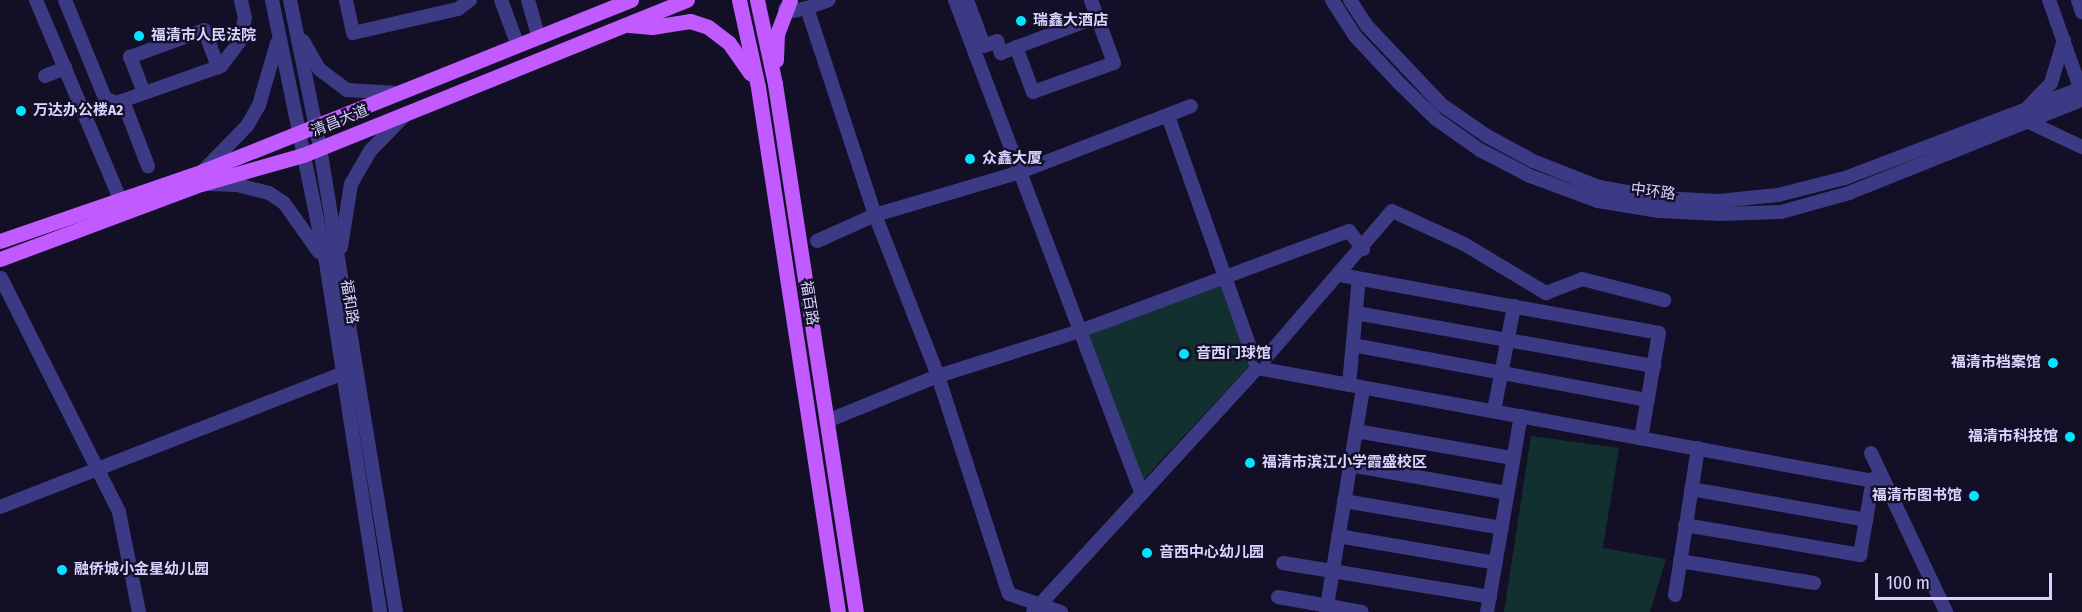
<!DOCTYPE html>
<html>
<head>
<meta charset="utf-8">
<style>
  body { margin:0 }
  #map { position:relative; width:2082px; height:612px; overflow:hidden; background:#130f26; font-family:"Fira Sans Condensed","Noto Sans SC",sans-serif }
  div>[style] { position:absolute }
  [style*='--x'] { left:calc(var(--x)*1px); top:calc(var(--y)*1px); width:calc(var(--w)*1px); rotate:calc(var(--a)*1deg) }
  .green>* { inset:0; background:#12302f }
  .minor>* { height:14px; margin:-7px; padding:0 7px; transform-origin:7px; border-radius:7px; background:#3d3a85 }
  .major>* { height:15px; margin:-7.5px; padding:0 7.5px; transform-origin:7.5px; border-radius:7.5px; background:#c25bff }
  .dots>* { width:16px; height:16px; translate:-50% -50%; box-sizing:border-box; border:3px solid #130f26; border-radius:50% }
  span { translate:-50% -50%; white-space:nowrap; text-align:center; line-height:1.15; -webkit-text-stroke:4.5px #130f26; paint-order:stroke }
  .poi-label { font-size:15px; color:#d9d4ff; font-weight:700 }
  .left { translate:0 -50%; text-align:left }
  .right { translate:-100% -50%; text-align:right }
  .street-label { font-size:15px; color:#d9d4ff }
  .scale { position:absolute; left:1875px; top:573px; width:177px; height:27px; box-sizing:border-box; border:3px solid #d9d4ff; border-top:0; padding-left:8px; font-size:18px; line-height:21px; white-space:nowrap; color:#d9d4ff; -webkit-text-stroke:4px #130f26; paint-order:stroke }
</style>
</head>
<body>
<div id="map">
  <div class="green">
    <i style="clip-path:polygon(1221px 286px,1251px 364px,1143px 480px,1087px 333px)"></i>
    <i style="clip-path:polygon(1531px 436px,1619px 448px,1603px 548px,1666px 559px,1650px 612px,1504px 612px)"></i>
  </div>
  <div class="minor">
    <i style="--x:36;--y:0;--w:216;--a:67.1"></i>
    <i style="--x:65;--y:0;--w:106;--a:67.8"></i>
    <i style="--x:105;--y:98;--w:12;--a:24"></i>
    <i style="--x:116;--y:103;--w:111;--a:-19.4"></i>
    <i style="--x:221;--y:66;--w:31;--a:-53"></i>
    <i style="--x:240;--y:41;--w:24;--a:-78"></i>
    <i style="--x:245;--y:18;--w:18;--a:-103"></i>
    <i style="--x:272;--y:0;--w:275;--a:78.4"></i>
    <i style="--x:327;--y:269;--w:347;--a:81.2"></i>
    <i style="--x:290;--y:0;--w:151;--a:78.5"></i>
    <i style="--x:320;--y:148;--w:470;--a:80.7"></i>
    <i style="--x:346;--y:0;--w:34;--a:78"></i>
    <i style="--x:353;--y:33;--w:108;--a:-12.9"></i>
    <i style="--x:458;--y:9;--w:15;--a:-37"></i>
    <i style="--x:501;--y:0;--w:46;--a:69.6"></i>
    <i style="--x:528;--y:0;--w:36;--a:74"></i>
    <i style="--x:955;--y:0;--w:526;--a:69.29"></i>
    <i style="--x:967;--y:0;--w:49;--a:69.7"></i>
    <i style="--x:984;--y:46;--w:14;--a:-21"></i>
    <i style="--x:997;--y:41;--w:13;--a:72"></i>
    <i style="--x:1001;--y:53;--w:103;--a:-20.6"></i>
    <i style="--x:1332;--y:0;--w:43;--a:57.4"></i>
    <i style="--x:1355;--y:36;--w:64;--a:46.9"></i>
    <i style="--x:1399;--y:83;--w:52;--a:44.2"></i>
    <i style="--x:1436;--y:119;--w:54;--a:35.2"></i>
    <i style="--x:1480;--y:150;--w:56;--a:27.5"></i>
    <i style="--x:1530;--y:176;--w:72;--a:20.2"></i>
    <i style="--x:1598;--y:201;--w:62;--a:9.3"></i>
    <i style="--x:1659;--y:211;--w:61;--a:2.8"></i>
    <i style="--x:1720;--y:214;--w:61;--a:-1.9"></i>
    <i style="--x:1781;--y:212;--w:71;--a:-15.6"></i>
    <i style="--x:1849;--y:193;--w:251;--a:-21.8"></i>
    <i style="--x:1350;--y:0;--w:31;--a:57"></i>
    <i style="--x:1367;--y:26;--w:109;--a:46.5"></i>
    <i style="--x:1442;--y:105;--w:55;--a:34.6"></i>
    <i style="--x:1487;--y:136;--w:52;--a:28.5"></i>
    <i style="--x:1533;--y:161;--w:71;--a:21.5"></i>
    <i style="--x:1599;--y:187;--w:62;--a:10.2"></i>
    <i style="--x:1660;--y:198;--w:59;--a:2.9"></i>
    <i style="--x:1719;--y:201;--w:59;--a:-5.8"></i>
    <i style="--x:1778;--y:195;--w:69;--a:-14.2"></i>
    <i style="--x:1845;--y:178;--w:254;--a:-20.8"></i>
    <i style="--x:2049;--y:0;--w:99;--a:70.5"></i>
    <i style="--x:2078;--y:0;--w:13;--a:72"></i>
    <i style="--x:807;--y:8;--w:23;--a:-20"></i>
    <i style="--x:785;--y:9;--w:4;--a:45"></i>
    <i style="--x:788;--y:12;--w:19;--a:-12"></i>
    <i style="--x:807;--y:8;--w:218;--a:71.8"></i>
    <i style="--x:875;--y:215;--w:173;--a:68.6"></i>
    <i style="--x:938;--y:376;--w:229;--a:72"></i>
    <i style="--x:1009;--y:594;--w:55;--a:19.1"></i>
    <i style="--x:303;--y:41;--w:32;--a:60"></i>
    <i style="--x:319;--y:69;--w:35;--a:37"></i>
    <i style="--x:347;--y:90;--w:51;--a:3.4"></i>
    <i style="--x:1016;--y:47;--w:48;--a:69.3"></i>
    <i style="--x:1033;--y:92;--w:86;--a:-19.7"></i>
    <i style="--x:1114;--y:63;--w:67;--a:-110.1"></i>
    <i style="--x:45;--y:76;--w:22;--a:-22"></i>
    <i style="--x:144;--y:93;--w:39;--a:-111"></i>
    <i style="--x:130;--y:57;--w:79;--a:-20"></i>
    <i style="--x:204;--y:30;--w:40;--a:69"></i>
    <i style="--x:123;--y:101;--w:70;--a:69"></i>
    <i style="--x:2028;--y:107;--w:33;--a:-46"></i>
    <i style="--x:2051;--y:83;--w:45;--a:-73.2"></i>
    <i style="--x:1168;--y:116;--w:267;--a:70.5"></i>
    <i style="--x:1257;--y:368;--w:637;--a:10.39"></i>
    <i style="--x:2029;--y:122;--w:59;--a:25.3"></i>
    <i style="--x:204;--y:170;--w:62;--a:-45.7"></i>
    <i style="--x:247;--y:126;--w:24;--a:-60"></i>
    <i style="--x:259;--y:105;--w:65;--a:-73.8"></i>
    <i style="--x:209;--y:184;--w:28;--a:2"></i>
    <i style="--x:237;--y:185;--w:33;--a:14"></i>
    <i style="--x:269;--y:193;--w:18;--a:34"></i>
    <i style="--x:284;--y:203;--w:60;--a:54.5"></i>
    <i style="--x:817;--y:241;--w:64;--a:-24.1"></i>
    <i style="--x:875;--y:215;--w:151;--a:-16.5"></i>
    <i style="--x:1020;--y:172;--w:183;--a:-21.1"></i>
    <i style="--x:341;--y:247;--w:64;--a:-81"></i>
    <i style="--x:351;--y:184;--w:39;--a:-60"></i>
    <i style="--x:371;--y:150;--w:50;--a:-45.8"></i>
    <i style="--x:1340;--y:275;--w:324;--a:10.3"></i>
    <i style="--x:1659;--y:333;--w:107;--a:99.7"></i>
    <i style="--x:1;--y:278;--w:262;--a:63.2"></i>
    <i style="--x:119;--y:512;--w:102;--a:78.7"></i>
    <i style="--x:1356;--y:313;--w:303;--a:10.1"></i>
    <i style="--x:1353;--y:345;--w:300;--a:10.6"></i>
    <i style="--x:1349;--y:385;--w:107;--a:-84.7"></i>
    <i style="--x:1494;--y:411;--w:107;--a:-79.2"></i>
    <i style="--x:827;--y:421;--w:120;--a:-22.1"></i>
    <i style="--x:938;--y:376;--w:149;--a:-17.6"></i>
    <i style="--x:1080;--y:331;--w:287;--a:-20.4"></i>
    <i style="--x:1349;--y:231;--w:23;--a:52"></i>
    <i style="--x:1356;--y:431;--w:159;--a:9.8"></i>
    <i style="--x:1871;--y:453;--w:176;--a:64.7"></i>
    <i style="--x:1350;--y:465;--w:159;--a:10.1"></i>
    <i style="--x:1691;--y:489;--w:178;--a:10"></i>
    <i style="--x:1344;--y:501;--w:160;--a:9.7"></i>
    <i style="--x:0;--y:507;--w:368;--a:-21.3"></i>
    <i style="--x:1685;--y:525;--w:178;--a:9.7"></i>
    <i style="--x:1860;--y:555;--w:77;--a:-80.3"></i>
    <i style="--x:1338;--y:536;--w:160;--a:9.7"></i>
    <i style="--x:1680;--y:561;--w:136;--a:9.3"></i>
    <i style="--x:1283;--y:563;--w:210;--a:9.3"></i>
    <i style="--x:1675;--y:595;--w:149;--a:-81.1"></i>
    <i style="--x:1278;--y:597;--w:85;--a:10.1"></i>
    <i style="--x:1033;--y:612;--w:331;--a:-47.4"></i>
    <i style="--x:1257;--y:368;--w:207;--a:-49.3"></i>
    <i style="--x:1392;--y:211;--w:79;--a:24.6"></i>
    <i style="--x:1464;--y:244;--w:96;--a:30.9"></i>
    <i style="--x:1546;--y:293;--w:39;--a:-21"></i>
    <i style="--x:1582;--y:279;--w:85;--a:14.4"></i>
    <i style="--x:1326;--y:612;--w:227;--a:-80.6"></i>
    <i style="--x:1487;--y:612;--w:199;--a:-80.2"></i>
  </div>
  <div class="major">
    <i style="--x:739;--y:0;--w:89;--a:77.7"></i>
    <i style="--x:758;--y:87;--w:531;--a:81.34"></i>
    <i style="--x:757;--y:0;--w:86;--a:77.9"></i>
    <i style="--x:775;--y:84;--w:534;--a:81.28"></i>
    <i style="--x:629;--y:25;--w:23;--a:5"></i>
    <i style="--x:652;--y:27;--w:38;--a:-9"></i>
    <i style="--x:690;--y:21;--w:19;--a:18"></i>
    <i style="--x:708;--y:27;--w:26;--a:37"></i>
    <i style="--x:729;--y:43;--w:37;--a:55"></i>
    <i style="--x:776;--y:60;--w:26;--a:-88"></i>
    <i style="--x:777;--y:34;--w:36;--a:-69"></i>
    <i style="--x:0;--y:241;--w:215;--a:-19"></i>
    <i style="--x:203;--y:171;--w:461;--a:-21.8"></i>
    <i style="--x:0;--y:259;--w:215;--a:-20.5"></i>
    <i style="--x:201;--y:184;--w:106;--a:-15.9"></i>
    <i style="--x:303;--y:155;--w:414;--a:-22"></i>
  </div>
  <div class="dots">
    <i style="left:1021px;top:21px;background:#00e5ff"></i>
    <i style="left:139px;top:36px;background:#00e5ff"></i>
    <i style="left:21px;top:111px;background:#00e5ff"></i>
    <i style="left:970px;top:159px;background:#00e5ff"></i>
    <i style="left:1184px;top:354px;background:#00e5ff"></i>
    <i style="left:2053px;top:363px;background:#00e5ff"></i>
    <i style="left:2070px;top:437px;background:#00e5ff"></i>
    <i style="left:1250px;top:463px;background:#00e5ff"></i>
    <i style="left:1974px;top:496px;background:#00e5ff"></i>
    <i style="left:1147px;top:553px;background:#00e5ff"></i>
    <i style="left:62px;top:570px;background:#00e5ff"></i>
  </div>
  <div class="poi-label">
    <span class="left" style="left:1033px;top:21px">瑞鑫大酒店</span>
    <span class="left" style="left:151px;top:36px">福清市人民法院</span>
    <span class="left" style="left:33px;top:111px">万达办公楼A2</span>
    <span class="left" style="left:982px;top:159px">众鑫大厦</span>
    <span class="left" style="left:1196px;top:354px">音西门球馆</span>
    <span class="right" style="left:2041px;top:363px">福清市档案馆</span>
    <span class="right" style="left:2058px;top:437px">福清市科技馆</span>
    <span class="left" style="left:1262px;top:463px">福清市滨江小学霞盛校区</span>
    <span class="right" style="left:1962px;top:496px">福清市图书馆</span>
    <span class="left" style="left:1159px;top:553px">音西中心幼儿园</span>
    <span class="left" style="left:74px;top:570px">融侨城小金星幼儿园</span>
  </div>
  <div class="street-label">
    <span style="left:340px;top:121px;rotate:-22deg">清昌大道</span>
    <span style="left:1653px;top:192px;rotate:7deg">中环路</span>
    <span style="left:349px;top:302px;rotate:81deg">福和路</span>
    <span style="left:809px;top:303px;rotate:81deg">福百路</span>
  </div>
  <div class="scale">100 m</div>
</div>
</body>
</html>
